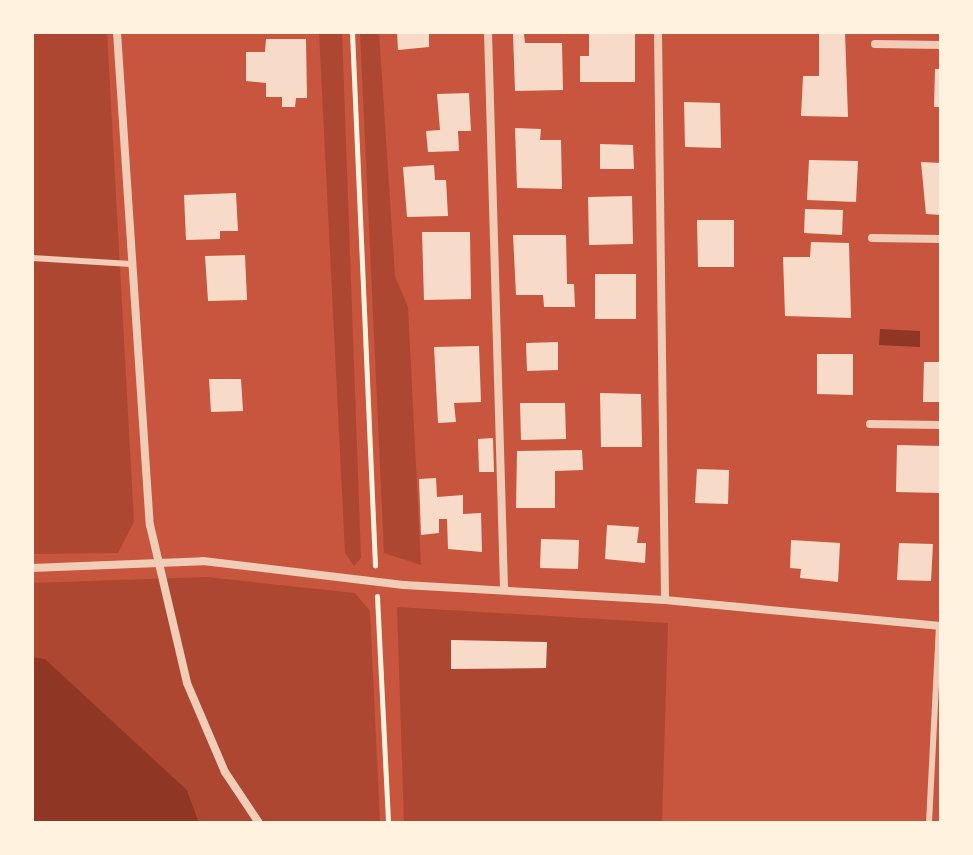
<!DOCTYPE html>
<html>
<head>
<meta charset="utf-8">
<style>
  body { margin:0 }
  #map { position:relative; width:973px; height:855px; overflow:hidden; background:#c8553d; font-family:"Work Sans",sans-serif }
  div>[style] { position:absolute }
  [style*='--x'] { left:calc(var(--x)*1px); top:calc(var(--y)*1px); width:calc(var(--w)*1px); rotate:calc(var(--a)*1deg) }
  .green>* { inset:0; background:#ae4732 }
  .water>* { inset:0; background:#8f3625 }
  .building>* { inset:0; background:#f7dbc8 }
  .path>* { height:5px; margin:-2.5px; padding:0 2.5px; transform-origin:2.5px; border-radius:2.5px; background:#fff3e0 }
  .service>* { height:6px; margin:-3px; padding:0 3px; transform-origin:3px; border-radius:3px; background:#f1ccb7 }
  .minor>* { height:8px; margin:-4px; padding:0 4px; transform-origin:4px; border-radius:4px; background:#f1ccb7 }
  span { translate:-50% -50%; white-space:nowrap; text-align:center; line-height:1.15; -webkit-text-stroke:7px #fff3e0; paint-order:stroke }
  .frame { position:absolute; inset:0; border:34px solid #fff3e0; pointer-events:none }
</style>
</head>
<body>
<div id="map">
  <div class="green">
    <i style="clip-path:polygon(32px 32px,107px 32px,134px 522px,118px 553px,32px 554px)"></i>
    <i style="clip-path:polygon(319px 32px,342px 32px,361px 558px,354px 566px,345px 553px)"></i>
    <i style="clip-path:polygon(360px 32px,379px 32px,395px 276px,408px 307px,421px 565px,384px 553px)"></i>
    <i style="clip-path:polygon(206px 577px,355px 593px,370px 611px,380px 823px,199px 823px,187px 790px,45px 659px,32px 657px,32px 583px)"></i>
    <i style="clip-path:polygon(397px 607px,668px 623px,662px 823px,404px 823px)"></i>
  </div>
  <div class="water">
    <i style="clip-path:polygon(880px 329px,920px 331px,920px 347px,879px 345px)"></i>
    <i style="clip-path:polygon(32px 657px,45px 659px,187px 790px,199px 823px,32px 823px)"></i>
  </div>
  <div class="building">
    <i style="clip-path:polygon(397px 32px,429px 32px,429px 47px,398px 50px)"></i>
    <i style="clip-path:polygon(589px 32px,635px 32px,635px 82px,580px 82px,580px 56px,589px 56px)"></i>
    <i style="clip-path:polygon(819px 32px,845px 32px,848px 117px,801px 116px,803px 76px,819px 76px)"></i>
    <i style="clip-path:polygon(513px 34px,524px 34px,525px 43px,562px 43px,563px 90px,515px 91px)"></i>
    <i style="clip-path:polygon(266px 39px,306px 39px,307px 98px,296px 98px,295px 107px,282px 107px,282px 97px,266px 97px,266px 83px,246px 81px,246px 52px,265px 52px)"></i>
    <i style="clip-path:polygon(935px 69px,941px 69px,941px 107px,934px 107px)"></i>
    <i style="clip-path:polygon(469px 93px,471px 131px,458px 131px,459px 151px,428px 152px,426px 131px,440px 130px,437px 94px)"></i>
    <i style="clip-path:polygon(684px 102px,720px 103px,721px 148px,685px 147px)"></i>
    <i style="clip-path:polygon(515px 128px,541px 129px,540px 140px,561px 140px,562px 189px,517px 188px)"></i>
    <i style="clip-path:polygon(600px 144px,633px 145px,634px 169px,600px 169px)"></i>
    <i style="clip-path:polygon(809px 160px,858px 161px,856px 202px,807px 200px)"></i>
    <i style="clip-path:polygon(921px 162px,941px 163px,941px 215px,926px 214px)"></i>
    <i style="clip-path:polygon(434px 165px,435px 180px,446px 180px,448px 216px,407px 217px,403px 167px)"></i>
    <i style="clip-path:polygon(236px 193px,238px 231px,220px 231px,220px 239px,186px 240px,184px 195px)"></i>
    <i style="clip-path:polygon(632px 196px,633px 244px,589px 245px,588px 197px)"></i>
    <i style="clip-path:polygon(805px 209px,843px 210px,842px 235px,804px 233px)"></i>
    <i style="clip-path:polygon(697px 220px,734px 220px,734px 267px,698px 267px)"></i>
    <i style="clip-path:polygon(422px 232px,470px 232px,471px 299px,424px 300px)"></i>
    <i style="clip-path:polygon(513px 235px,566px 235px,567px 284px,574px 284px,575px 307px,544px 307px,543px 295px,516px 295px)"></i>
    <i style="clip-path:polygon(811px 242px,849px 243px,851px 318px,785px 316px,783px 257px,810px 257px)"></i>
    <i style="clip-path:polygon(245px 255px,247px 300px,208px 301px,205px 256px)"></i>
    <i style="clip-path:polygon(595px 274px,636px 274px,636px 319px,595px 319px)"></i>
    <i style="clip-path:polygon(558px 342px,558px 370px,527px 371px,526px 343px)"></i>
    <i style="clip-path:polygon(479px 346px,481px 402px,454px 403px,456px 422px,438px 423px,434px 347px)"></i>
    <i style="clip-path:polygon(817px 354px,853px 354px,853px 395px,817px 394px)"></i>
    <i style="clip-path:polygon(924px 362px,941px 362px,941px 402px,923px 402px)"></i>
    <i style="clip-path:polygon(209px 379px,241px 379px,243px 411px,211px 412px)"></i>
    <i style="clip-path:polygon(600px 393px,641px 394px,642px 447px,601px 447px)"></i>
    <i style="clip-path:polygon(520px 403px,565px 403px,566px 439px,521px 440px)"></i>
    <i style="clip-path:polygon(493px 438px,494px 472px,479px 472px,478px 439px)"></i>
    <i style="clip-path:polygon(897px 445px,941px 446px,941px 493px,896px 492px)"></i>
    <i style="clip-path:polygon(582px 450px,583px 470px,555px 471px,555px 508px,516px 508px,517px 451px)"></i>
    <i style="clip-path:polygon(697px 469px,729px 470px,728px 504px,695px 503px)"></i>
    <i style="clip-path:polygon(436px 478px,437px 497px,463px 495px,463px 514px,481px 513px,482px 552px,448px 549px,447px 519px,439px 519px,439px 533px,421px 535px,419px 479px)"></i>
    <i style="clip-path:polygon(607px 525px,639px 527px,637px 543px,646px 543px,645px 563px,605px 559px)"></i>
    <i style="clip-path:polygon(541px 539px,579px 540px,578px 569px,540px 568px)"></i>
    <i style="clip-path:polygon(791px 540px,840px 543px,838px 582px,800px 578px,801px 569px,790px 568px)"></i>
    <i style="clip-path:polygon(899px 543px,933px 544px,931px 581px,897px 580px)"></i>
    <i style="clip-path:polygon(451px 640px,547px 642px,546px 668px,451px 669px)"></i>
  </div>
  <div class="path">
    <i style="--x:352;--y:32;--w:534;--a:87.53"></i>
    <i style="--x:377;--y:596;--w:227;--a:87.2"></i>
  </div>
  <div class="service">
    <i style="--x:32;--y:258;--w:99;--a:3.5"></i>
    <i style="--x:929;--y:823;--w:197;--a:-87.1"></i>
  </div>
  <div class="minor">
    <i style="--x:117;--y:32;--w:494;--a:86.2"></i>
    <i style="--x:150;--y:525;--w:162;--a:76.8"></i>
    <i style="--x:187;--y:683;--w:97;--a:66.9"></i>
    <i style="--x:225;--y:772;--w:61;--a:56.3"></i>
    <i style="--x:488;--y:32;--w:557;--a:88.35"></i>
    <i style="--x:658;--y:32;--w:568;--a:89.29"></i>
    <i style="--x:875;--y:44;--w:66;--a:0.9"></i>
    <i style="--x:872;--y:238;--w:69;--a:0.8"></i>
    <i style="--x:870;--y:424;--w:71;--a:0.8"></i>
    <i style="--x:32;--y:568;--w:171;--a:-2.3"></i>
    <i style="--x:203;--y:561;--w:202;--a:6.8"></i>
    <i style="--x:404;--y:585;--w:261;--a:3.3"></i>
    <i style="--x:665;--y:600;--w:277;--a:5.4"></i>
  </div>
  <div class="frame"></div>
</div>
</body>
</html>
